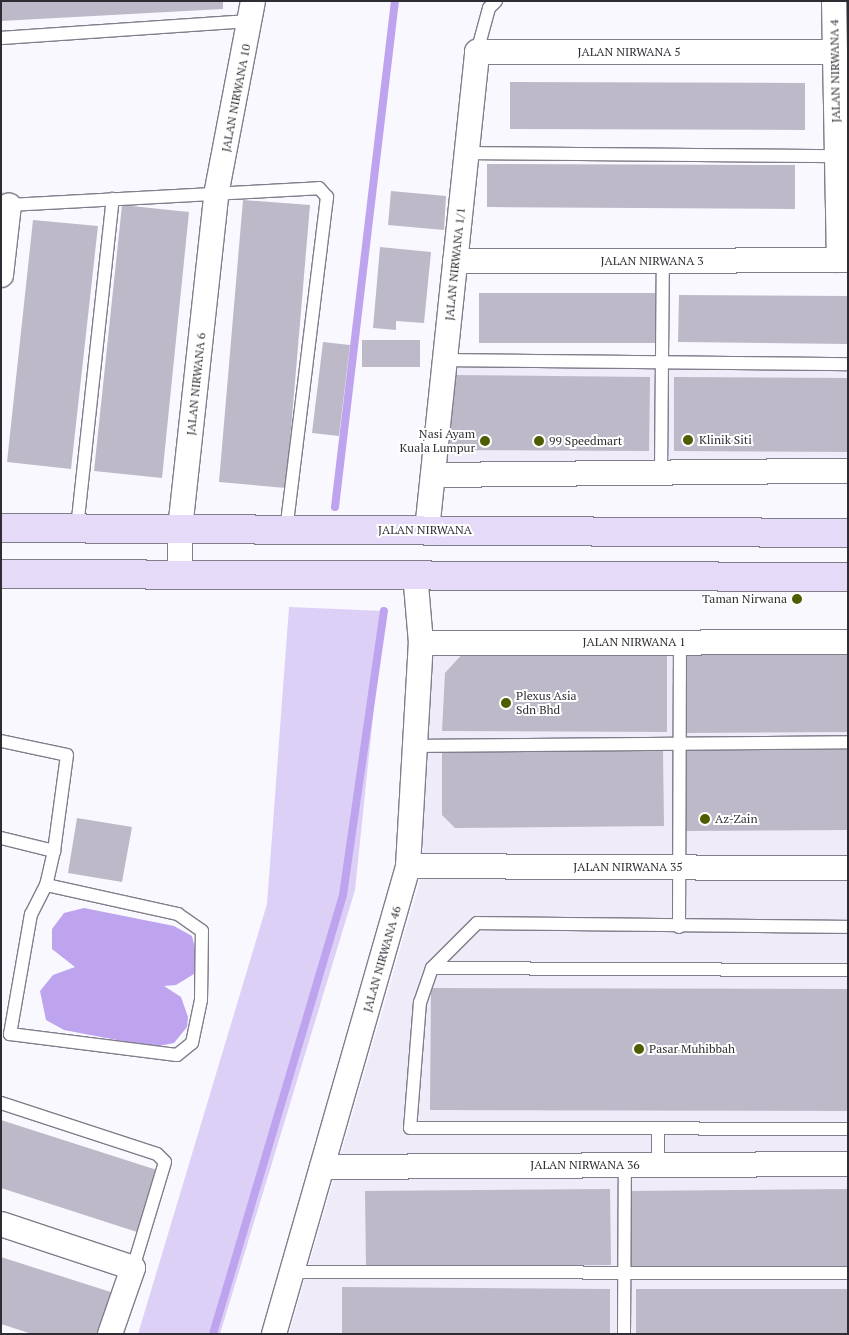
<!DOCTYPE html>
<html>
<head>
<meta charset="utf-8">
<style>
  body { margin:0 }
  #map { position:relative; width:849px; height:1335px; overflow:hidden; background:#faf8ff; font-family:"PT Serif",serif }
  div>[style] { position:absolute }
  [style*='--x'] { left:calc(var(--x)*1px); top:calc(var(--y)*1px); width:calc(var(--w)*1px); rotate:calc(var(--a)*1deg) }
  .built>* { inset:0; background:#efebf9 }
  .green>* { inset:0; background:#ddd0f7 }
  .water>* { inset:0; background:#bea4ef }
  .stream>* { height:8px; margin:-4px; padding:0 4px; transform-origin:4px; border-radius:4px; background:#bea4ef }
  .building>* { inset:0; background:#beb9c8 }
  .roads { filter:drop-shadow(1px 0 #827d8b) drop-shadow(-1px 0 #827d8b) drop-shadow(0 1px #827d8b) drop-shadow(0 -1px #827d8b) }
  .lane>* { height:12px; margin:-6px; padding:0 6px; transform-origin:6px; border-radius:6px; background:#fff }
  .street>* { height:24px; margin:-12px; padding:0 12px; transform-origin:12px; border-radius:12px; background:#fff }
  .secondary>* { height:28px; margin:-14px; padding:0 14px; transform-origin:14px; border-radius:14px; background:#e5daf7 }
  .dots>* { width:14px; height:14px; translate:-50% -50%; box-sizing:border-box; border:2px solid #fff; border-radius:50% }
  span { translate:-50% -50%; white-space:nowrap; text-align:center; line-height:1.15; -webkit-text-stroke:4px #fff; paint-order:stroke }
  .street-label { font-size:12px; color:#2f2d33 }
  .poi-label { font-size:12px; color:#2f2d33 }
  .right { translate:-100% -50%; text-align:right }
  .left { translate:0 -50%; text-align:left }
  .frame { position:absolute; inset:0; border:2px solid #2f2d33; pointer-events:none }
</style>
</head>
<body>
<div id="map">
  <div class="built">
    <i style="clip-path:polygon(453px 367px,848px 370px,848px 462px,446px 466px)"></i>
    <i style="clip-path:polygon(848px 653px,848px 1334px,289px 1334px,421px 877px,433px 656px)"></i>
  </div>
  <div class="green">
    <i style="clip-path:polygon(289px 607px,384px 611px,355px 890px,220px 1334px,138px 1334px,267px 904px)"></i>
  </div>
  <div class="water">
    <i style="clip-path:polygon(84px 908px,174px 926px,192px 936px,199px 965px,194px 974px,176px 985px,164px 986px,181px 997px,188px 1017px,187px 1027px,174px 1043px,154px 1047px,64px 1030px,46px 1020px,40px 991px,53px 975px,75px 967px,52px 949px,52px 929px,64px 913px)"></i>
  </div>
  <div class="stream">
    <i style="--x:335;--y:507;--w:510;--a:-83.24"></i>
    <i style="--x:213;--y:1334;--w:458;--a:-73.5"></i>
    <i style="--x:343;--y:895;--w:287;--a:-81.8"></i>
  </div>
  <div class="building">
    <i style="clip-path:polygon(1px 1px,223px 1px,223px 9px,1px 21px)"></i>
    <i style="clip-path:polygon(510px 82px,805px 83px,805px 130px,510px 129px)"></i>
    <i style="clip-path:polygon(487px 164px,795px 165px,795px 209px,487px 207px)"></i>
    <i style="clip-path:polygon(391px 191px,446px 196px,444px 230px,388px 225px)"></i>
    <i style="clip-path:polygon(243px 200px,310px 205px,286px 488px,219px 482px)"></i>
    <i style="clip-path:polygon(122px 205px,189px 212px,162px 478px,94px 471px)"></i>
    <i style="clip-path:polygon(33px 220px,98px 226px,71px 469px,7px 462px)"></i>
    <i style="clip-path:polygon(380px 247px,431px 252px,424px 323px,396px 321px,396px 330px,373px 328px)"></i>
    <i style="clip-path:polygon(479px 293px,655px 293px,655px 343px,479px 343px)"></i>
    <i style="clip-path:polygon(679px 295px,848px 296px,848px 344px,678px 342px)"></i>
    <i style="clip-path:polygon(362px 340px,420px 340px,420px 367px,362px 367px)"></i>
    <i style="clip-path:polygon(323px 342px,350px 345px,339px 436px,312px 433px)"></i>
    <i style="clip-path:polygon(450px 375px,650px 377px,649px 451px,450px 450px)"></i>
    <i style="clip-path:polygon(674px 377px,848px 378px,848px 452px,674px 451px)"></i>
    <i style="clip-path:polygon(464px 652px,667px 654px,667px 732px,442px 731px,445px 673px)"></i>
    <i style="clip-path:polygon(848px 654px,848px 732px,683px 733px,683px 655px)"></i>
    <i style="clip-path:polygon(663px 750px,664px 826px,455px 828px,442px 815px,442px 752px)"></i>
    <i style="clip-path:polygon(684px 750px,848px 750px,848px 830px,685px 831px)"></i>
    <i style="clip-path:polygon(77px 818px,132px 827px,122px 882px,68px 873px)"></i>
    <i style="clip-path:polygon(431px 988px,848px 989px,848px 1111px,430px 1110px)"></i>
    <i style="clip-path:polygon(1px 1120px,157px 1170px,137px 1232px,1px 1188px)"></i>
    <i style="clip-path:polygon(610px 1189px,611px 1265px,366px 1267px,365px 1191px)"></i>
    <i style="clip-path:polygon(848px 1189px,848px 1266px,631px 1268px,630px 1191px)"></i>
    <i style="clip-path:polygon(1px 1257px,117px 1294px,104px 1334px,32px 1334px,1px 1324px)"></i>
    <i style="clip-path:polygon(342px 1287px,610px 1289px,610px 1334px,342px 1334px)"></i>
    <i style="clip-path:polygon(636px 1289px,848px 1289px,848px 1334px,636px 1334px)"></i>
  </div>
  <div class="roads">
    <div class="lane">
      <i style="--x:1;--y:38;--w:250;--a:-3.9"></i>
      <i style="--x:477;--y:52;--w:46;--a:-74.7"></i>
      <i style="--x:489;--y:8;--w:10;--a:-45"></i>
      <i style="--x:467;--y:153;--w:370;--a:0.5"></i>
      <i style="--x:9;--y:205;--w:310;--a:-3.1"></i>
      <i style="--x:319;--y:188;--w:12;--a:48"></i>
      <i style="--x:327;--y:197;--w:335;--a:97"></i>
      <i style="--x:445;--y:360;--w:403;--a:0.6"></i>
      <i style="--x:661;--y:473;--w:212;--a:-89.5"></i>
      <i style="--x:77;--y:528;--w:331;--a:-83.8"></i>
      <i style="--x:1;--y:741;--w:67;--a:12"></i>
      <i style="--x:67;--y:755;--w:97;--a:97.7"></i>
      <i style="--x:415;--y:746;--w:433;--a:-0.5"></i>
      <i style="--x:1;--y:838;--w:55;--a:13.8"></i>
      <i style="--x:54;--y:851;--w:35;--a:103"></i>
      <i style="--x:46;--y:885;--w:33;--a:117"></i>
      <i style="--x:31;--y:914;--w:122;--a:99.9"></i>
      <i style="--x:10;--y:1034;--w:168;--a:7.2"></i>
      <i style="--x:177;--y:1055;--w:19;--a:-39"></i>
      <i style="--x:192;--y:1043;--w:44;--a:-78.2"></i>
      <i style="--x:201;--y:1000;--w:69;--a:-89.2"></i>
      <i style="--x:202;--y:931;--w:29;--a:-145"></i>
      <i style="--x:178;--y:914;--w:135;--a:-167.6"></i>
      <i style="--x:679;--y:927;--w:285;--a:-89.8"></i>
      <i style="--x:848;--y:927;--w:371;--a:-179.4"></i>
      <i style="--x:477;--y:923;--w:64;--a:135"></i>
      <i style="--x:432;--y:968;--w:36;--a:109"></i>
      <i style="--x:420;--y:1002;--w:126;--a:94.5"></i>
      <i style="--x:410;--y:1128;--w:438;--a:0.1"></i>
      <i style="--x:432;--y:968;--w:416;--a:0.3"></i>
      <i style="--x:1;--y:1103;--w:164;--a:18.1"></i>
      <i style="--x:157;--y:1154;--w:11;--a:45"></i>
      <i style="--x:165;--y:1162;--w:111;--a:106.8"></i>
      <i style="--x:658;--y:1131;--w:34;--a:90"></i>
      <i style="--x:293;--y:1272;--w:555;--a:0.1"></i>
      <i style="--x:624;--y:1334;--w:169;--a:-89.7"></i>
    </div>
    <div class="street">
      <i style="--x:834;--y:1;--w:259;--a:88.9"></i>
      <i style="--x:455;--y:261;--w:393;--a:-0.1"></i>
      <i style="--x:1;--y:275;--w:70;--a:-83.5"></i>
      <i style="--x:433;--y:475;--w:415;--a:-0.6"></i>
      <i style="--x:427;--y:530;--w:481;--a:-84"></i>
      <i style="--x:477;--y:52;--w:358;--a:0"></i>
      <i style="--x:180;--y:573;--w:44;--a:-90"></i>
      <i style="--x:180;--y:529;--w:336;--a:-83.8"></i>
      <i style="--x:216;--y:195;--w:197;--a:-79.2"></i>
      <i style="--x:421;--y:643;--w:427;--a:-0.1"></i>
      <i style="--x:408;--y:866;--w:440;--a:0.3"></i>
      <i style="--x:322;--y:1167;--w:526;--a:-0.33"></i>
      <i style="--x:1;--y:1224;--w:139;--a:18.4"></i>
      <i style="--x:133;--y:1268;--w:70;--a:109.2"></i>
      <i style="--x:274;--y:1334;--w:487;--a:-74"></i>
      <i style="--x:408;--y:866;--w:223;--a:-86.7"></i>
      <i style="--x:421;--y:643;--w:70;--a:-94.9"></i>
    </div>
    <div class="secondary">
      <i style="--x:1;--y:528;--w:847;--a:0.34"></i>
      <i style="--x:1;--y:574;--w:847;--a:0.2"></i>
    </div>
  </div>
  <div class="dots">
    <i style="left:688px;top:440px;background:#4e5d00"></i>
    <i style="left:485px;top:441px;background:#4e5d00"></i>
    <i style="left:539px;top:441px;background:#4e5d00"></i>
    <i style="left:797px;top:599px;background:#4e5d00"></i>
    <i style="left:506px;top:703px;background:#4e5d00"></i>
    <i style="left:705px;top:819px;background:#4e5d00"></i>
    <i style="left:639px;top:1049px;background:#4e5d00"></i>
  </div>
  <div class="street-label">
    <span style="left:629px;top:52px">JALAN NIRWANA 5</span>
    <span style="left:835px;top:71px;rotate:-91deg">JALAN NIRWANA 4</span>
    <span style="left:236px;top:98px;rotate:-79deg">JALAN NIRWANA 10</span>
    <span style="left:652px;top:261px">JALAN NIRWANA 3</span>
    <span style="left:455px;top:264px;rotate:-84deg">JALAN NIRWANA 1/1</span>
    <span style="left:196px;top:384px;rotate:-84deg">JALAN NIRWANA 6</span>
    <span style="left:425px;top:530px">JALAN NIRWANA</span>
    <span style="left:634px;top:642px">JALAN NIRWANA 1</span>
    <span style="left:628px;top:867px">JALAN NIRWANA 35</span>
    <span style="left:382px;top:959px;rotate:-74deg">JALAN NIRWANA 46</span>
    <span style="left:585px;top:1165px">JALAN NIRWANA 36</span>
  </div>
  <div class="poi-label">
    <span class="right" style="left:475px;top:441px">Nasi Ayam<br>Kuala Lumpur</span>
    <span class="left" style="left:699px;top:440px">Klinik Siti</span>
    <span class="left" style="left:549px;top:441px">99 Speedmart</span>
    <span class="right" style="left:787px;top:599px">Taman Nirwana</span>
    <span class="left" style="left:516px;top:703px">Plexus Asia<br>Sdn Bhd</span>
    <span class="left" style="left:715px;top:819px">Az-Zain</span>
    <span class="left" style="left:649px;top:1049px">Pasar Muhibbah</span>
  </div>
  <div class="frame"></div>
</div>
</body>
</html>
